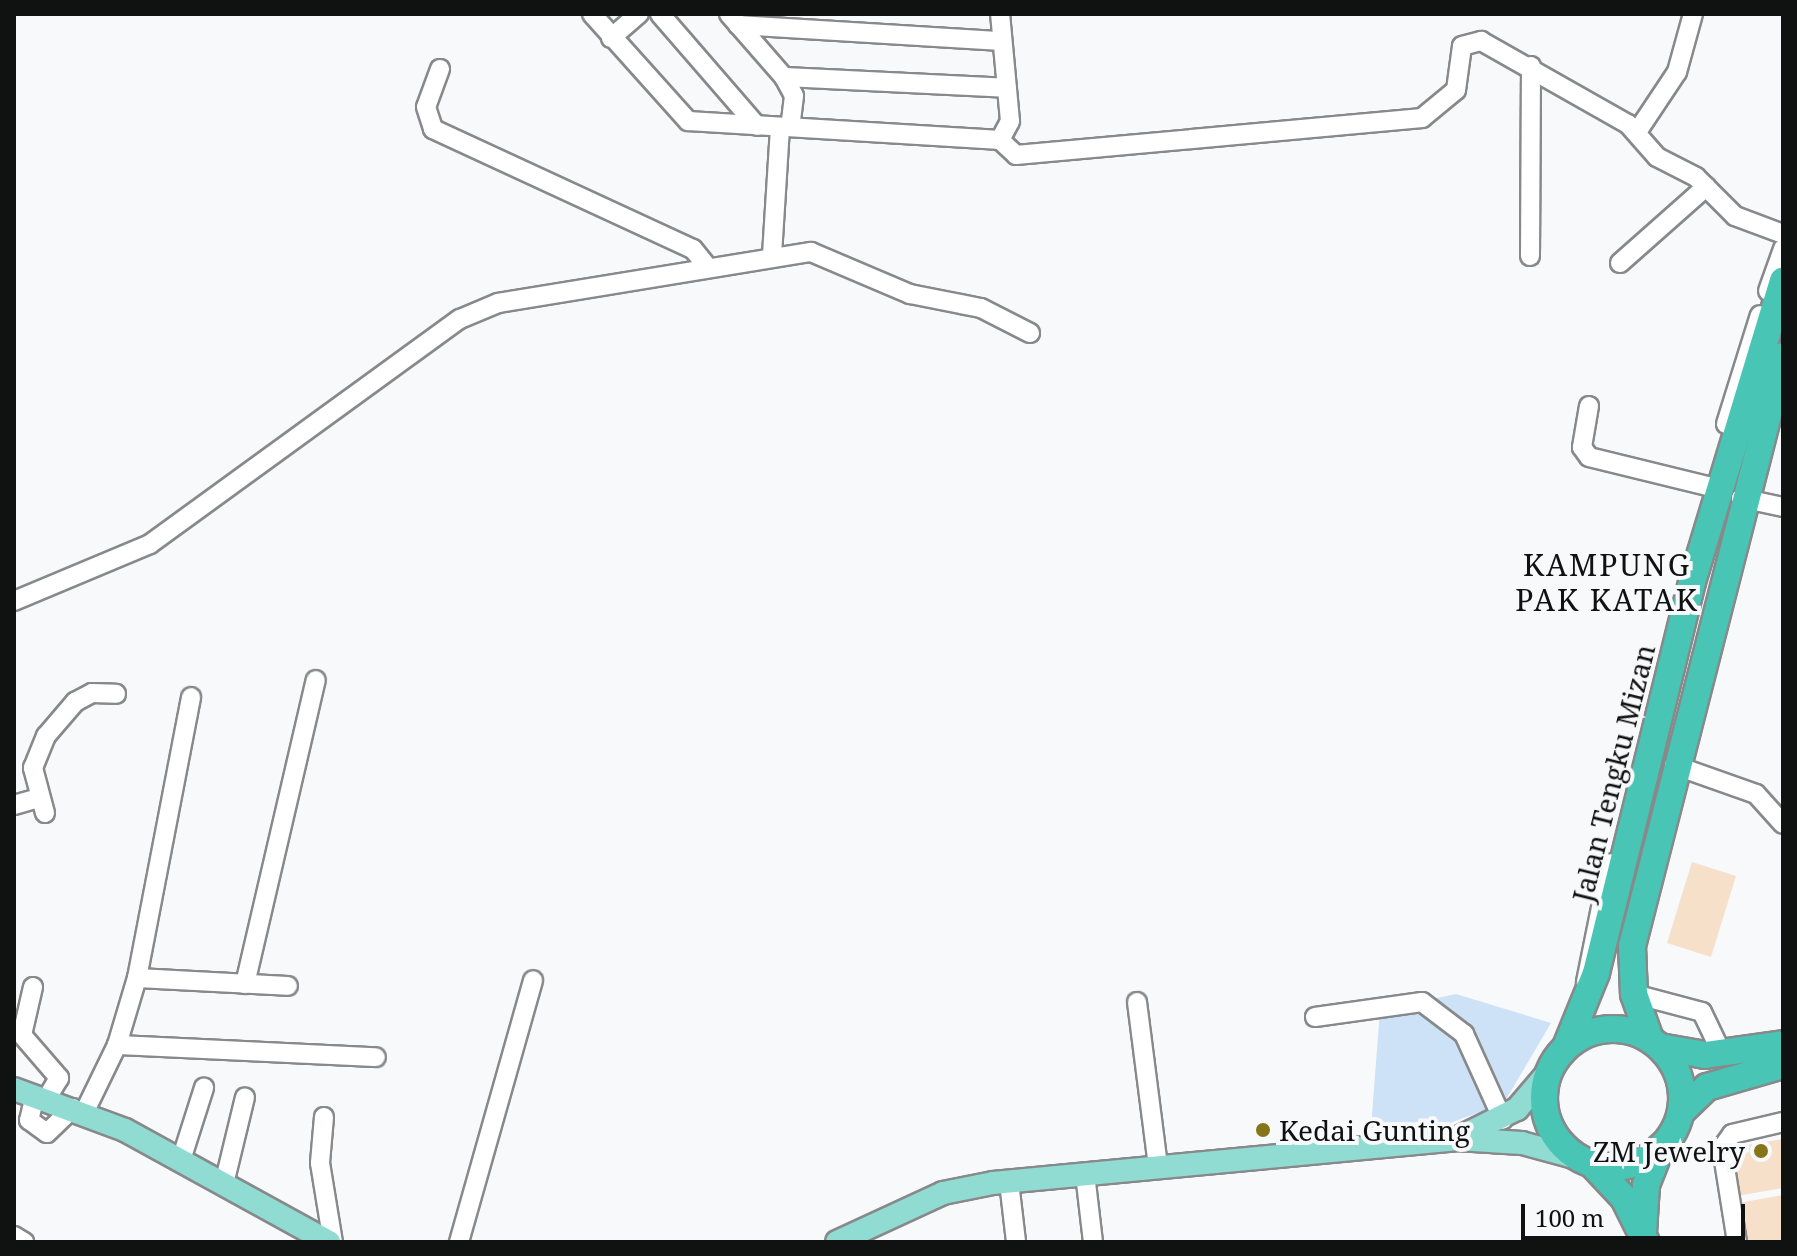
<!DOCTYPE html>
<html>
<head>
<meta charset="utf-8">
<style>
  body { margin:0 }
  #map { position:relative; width:1797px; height:1256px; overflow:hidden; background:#f7f9fb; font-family:"Noto Serif",serif }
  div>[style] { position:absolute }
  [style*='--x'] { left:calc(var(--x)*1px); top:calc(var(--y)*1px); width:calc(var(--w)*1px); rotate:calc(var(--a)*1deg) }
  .green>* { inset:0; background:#cde2f7 }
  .building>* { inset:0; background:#f7e0c9 }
  .roads { filter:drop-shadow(2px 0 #87898b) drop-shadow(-2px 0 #87898b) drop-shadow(0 2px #87898b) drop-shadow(0 -2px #87898b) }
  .minor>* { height:18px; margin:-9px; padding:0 9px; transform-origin:9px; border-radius:9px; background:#fff }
  .major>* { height:22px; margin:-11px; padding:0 11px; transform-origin:11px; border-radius:11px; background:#91dcd2 }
  .highway>* { height:26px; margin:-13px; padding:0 13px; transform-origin:13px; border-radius:13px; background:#48c5b4 }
  .highway>.ring { margin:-13px; padding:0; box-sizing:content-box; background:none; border:26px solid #48c5b4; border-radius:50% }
  .dots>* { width:22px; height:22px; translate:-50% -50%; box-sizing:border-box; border:4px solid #f7f9fb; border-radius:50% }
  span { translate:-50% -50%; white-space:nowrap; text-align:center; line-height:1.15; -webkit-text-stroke:8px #f7f9fb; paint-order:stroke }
  .street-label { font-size:28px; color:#101111 }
  .poi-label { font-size:28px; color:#101111 }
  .left { translate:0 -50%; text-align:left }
  .right { translate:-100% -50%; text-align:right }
  .neighbourhood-label { font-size:30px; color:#101111; letter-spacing:2px }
  .frame { position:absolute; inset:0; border:16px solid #101111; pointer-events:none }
  .scale { position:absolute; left:1521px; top:1204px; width:224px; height:36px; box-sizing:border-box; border:4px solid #101111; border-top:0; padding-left:10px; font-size:24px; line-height:28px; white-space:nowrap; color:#101111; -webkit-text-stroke:6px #f7f9fb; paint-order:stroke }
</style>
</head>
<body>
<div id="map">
  <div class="green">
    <i style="clip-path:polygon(1456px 994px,1551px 1023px,1504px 1103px,1439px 1127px,1371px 1128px,1380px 1010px)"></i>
  </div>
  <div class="building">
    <i style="clip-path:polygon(1692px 862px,1736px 876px,1711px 957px,1667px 943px)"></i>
    <i style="clip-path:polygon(1783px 1139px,1783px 1188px,1737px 1196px,1728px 1148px)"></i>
    <i style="clip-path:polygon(1783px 1195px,1783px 1242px,1746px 1242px,1739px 1203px)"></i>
  </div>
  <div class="roads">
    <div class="minor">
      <i style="--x:592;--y:14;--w:144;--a:48.1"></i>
      <i style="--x:688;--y:121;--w:313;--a:3.5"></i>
      <i style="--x:1000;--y:140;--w:22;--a:43"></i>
      <i style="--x:1016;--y:155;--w:408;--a:-5.2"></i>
      <i style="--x:1422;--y:118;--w:44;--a:-39.5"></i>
      <i style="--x:1456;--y:90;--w:44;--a:-82.2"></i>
      <i style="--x:1462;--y:46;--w:20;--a:-15"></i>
      <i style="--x:1481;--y:41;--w:169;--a:29.5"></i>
      <i style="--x:1628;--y:124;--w:44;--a:48.7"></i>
      <i style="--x:1657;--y:157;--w:44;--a:27.1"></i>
      <i style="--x:1696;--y:177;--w:55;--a:45"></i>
      <i style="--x:1735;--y:216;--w:51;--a:20.6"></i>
      <i style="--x:660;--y:14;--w:148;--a:49.1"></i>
      <i style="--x:729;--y:14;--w:84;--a:48.9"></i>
      <i style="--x:784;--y:77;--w:21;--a:62"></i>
      <i style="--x:794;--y:96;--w:31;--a:97"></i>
      <i style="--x:738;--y:25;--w:264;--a:3.5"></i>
      <i style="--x:611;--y:38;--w:37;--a:-41"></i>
      <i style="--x:440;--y:69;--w:40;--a:110.2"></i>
      <i style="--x:426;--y:107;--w:23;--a:72"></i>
      <i style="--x:433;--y:129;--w:286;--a:24.8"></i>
      <i style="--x:693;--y:249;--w:22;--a:51"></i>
      <i style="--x:784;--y:77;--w:223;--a:2.8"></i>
      <i style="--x:1637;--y:132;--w:72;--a:-56.3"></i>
      <i style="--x:1677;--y:72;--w:60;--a:-74.6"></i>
      <i style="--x:1000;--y:140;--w:21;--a:-62"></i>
      <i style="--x:1010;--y:121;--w:107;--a:-95.3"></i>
      <i style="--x:772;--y:255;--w:128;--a:-86.4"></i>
      <i style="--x:1530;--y:256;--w:190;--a:-89.7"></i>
      <i style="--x:1620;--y:263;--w:115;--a:-41.5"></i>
      <i style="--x:1768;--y:291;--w:45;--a:-70.3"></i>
      <i style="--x:1589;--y:406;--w:42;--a:99.7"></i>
      <i style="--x:1582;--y:447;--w:12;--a:55"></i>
      <i style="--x:1589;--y:457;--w:122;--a:13.8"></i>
      <i style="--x:1726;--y:424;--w:114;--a:-72.7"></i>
      <i style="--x:1741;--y:498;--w:43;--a:12.1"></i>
      <i style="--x:14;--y:601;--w:147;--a:-22.7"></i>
      <i style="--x:150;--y:544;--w:383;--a:-36"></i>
      <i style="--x:460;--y:319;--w:41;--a:-22.8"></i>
      <i style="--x:498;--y:303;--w:317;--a:-9.3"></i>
      <i style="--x:811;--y:252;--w:108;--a:23"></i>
      <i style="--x:910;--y:294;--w:72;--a:11.2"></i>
      <i style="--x:981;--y:308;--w:55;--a:27"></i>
      <i style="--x:1674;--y:765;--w:87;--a:19.5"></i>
      <i style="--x:1756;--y:794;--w:40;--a:48"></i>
      <i style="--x:14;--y:805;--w:26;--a:-16"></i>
      <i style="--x:45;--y:813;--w:47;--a:-104.9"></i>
      <i style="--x:33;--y:768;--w:35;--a:-68"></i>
      <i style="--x:46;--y:736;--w:45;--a:-49.5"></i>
      <i style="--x:75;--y:702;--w:19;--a:-28"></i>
      <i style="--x:92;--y:693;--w:24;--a:2"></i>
      <i style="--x:137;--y:978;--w:151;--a:3"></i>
      <i style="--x:1586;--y:982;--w:121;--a:-78.6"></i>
      <i style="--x:245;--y:984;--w:312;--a:-76.9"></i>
      <i style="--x:33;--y:987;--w:49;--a:102.9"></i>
      <i style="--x:22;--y:1035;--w:57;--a:49.3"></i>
      <i style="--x:59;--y:1078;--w:23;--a:121"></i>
      <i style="--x:1634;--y:994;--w:70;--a:14.8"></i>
      <i style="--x:1702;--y:1012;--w:47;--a:64.5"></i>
      <i style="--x:1137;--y:1002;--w:166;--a:82.7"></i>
      <i style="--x:1315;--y:1017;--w:108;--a:-8"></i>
      <i style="--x:1422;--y:1002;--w:53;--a:37.3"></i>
      <i style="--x:1464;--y:1034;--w:94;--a:65.6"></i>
      <i style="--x:117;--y:1045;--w:259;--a:2.7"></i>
      <i style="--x:35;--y:1095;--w:26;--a:103"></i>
      <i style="--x:29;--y:1120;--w:22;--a:36"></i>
      <i style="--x:47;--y:1133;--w:36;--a:-44"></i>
      <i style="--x:84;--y:1113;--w:76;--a:-64.1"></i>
      <i style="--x:117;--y:1045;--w:70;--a:-73.4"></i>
      <i style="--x:137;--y:978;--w:286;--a:-79.1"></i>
      <i style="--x:324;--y:1117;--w:46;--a:95"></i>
      <i style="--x:320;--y:1163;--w:80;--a:80.7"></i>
      <i style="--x:181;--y:1160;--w:76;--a:-72.3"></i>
      <i style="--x:1085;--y:1174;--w:68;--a:83.3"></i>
      <i style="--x:1009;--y:1182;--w:60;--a:83.3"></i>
      <i style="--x:224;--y:1184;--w:89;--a:-76.4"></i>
      <i style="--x:14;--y:1236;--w:12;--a:31"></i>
      <i style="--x:459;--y:1242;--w:272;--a:-74.2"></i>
      <i style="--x:1737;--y:1242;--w:95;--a:-99.1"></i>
      <i style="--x:1722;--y:1148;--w:17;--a:-54"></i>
      <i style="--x:1732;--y:1134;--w:52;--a:-13.2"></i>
    </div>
    <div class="major">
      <i style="--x:14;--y:1089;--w:118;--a:20.3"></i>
      <i style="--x:125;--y:1130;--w:233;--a:28.8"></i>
      <i style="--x:1460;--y:1137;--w:64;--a:-26.2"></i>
      <i style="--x:1517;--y:1109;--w:52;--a:-49.6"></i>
      <i style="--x:837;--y:1242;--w:117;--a:-24.8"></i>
      <i style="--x:943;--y:1193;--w:51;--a:-11.3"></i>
      <i style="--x:993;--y:1183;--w:465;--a:-5.4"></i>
      <i style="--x:1456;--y:1139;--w:66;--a:3.5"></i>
      <i style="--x:1522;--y:1143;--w:61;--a:15.2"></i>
    </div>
    <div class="highway">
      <i class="ring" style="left:1544px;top:1029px;width:112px;height:112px"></i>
      <i style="--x:1650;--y:1039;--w:48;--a:-109.6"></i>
      <i style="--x:1634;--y:994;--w:48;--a:-92.4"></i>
      <i style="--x:1632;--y:946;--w:609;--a:-75.64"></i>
      <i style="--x:1566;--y:1047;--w:80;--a:-67.9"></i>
      <i style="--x:1596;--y:973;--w:403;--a:-76.2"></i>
      <i style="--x:1692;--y:582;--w:315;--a:-73.2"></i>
      <i style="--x:1660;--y:1047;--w:46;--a:10.1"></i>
      <i style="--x:1705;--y:1055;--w:79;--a:-8"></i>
      <i style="--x:1681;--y:1112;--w:36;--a:-44"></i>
      <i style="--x:1707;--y:1087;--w:79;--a:-16.1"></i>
      <i style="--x:1594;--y:1166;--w:44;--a:46.8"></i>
      <i style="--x:1624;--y:1198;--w:49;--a:63.4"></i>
      <i style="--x:1643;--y:1233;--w:48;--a:-86.4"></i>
      <i style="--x:1646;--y:1185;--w:41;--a:-68.5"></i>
    </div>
  </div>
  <div class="dots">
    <i style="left:1263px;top:1130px;background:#877619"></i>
    <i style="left:1761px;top:1151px;background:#877619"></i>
  </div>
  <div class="street-label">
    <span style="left:1613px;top:773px;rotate:-76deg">Jalan Tengku Mizan</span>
  </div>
  <div class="poi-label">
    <span class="left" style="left:1279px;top:1130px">Kedai Gunting</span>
    <span class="right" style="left:1745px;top:1151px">ZM Jewelry</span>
  </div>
  <div class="neighbourhood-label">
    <span style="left:1607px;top:582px">KAMPUNG<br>PAK KATAK</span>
  </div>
  <div class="frame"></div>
  <div class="scale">100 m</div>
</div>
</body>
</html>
